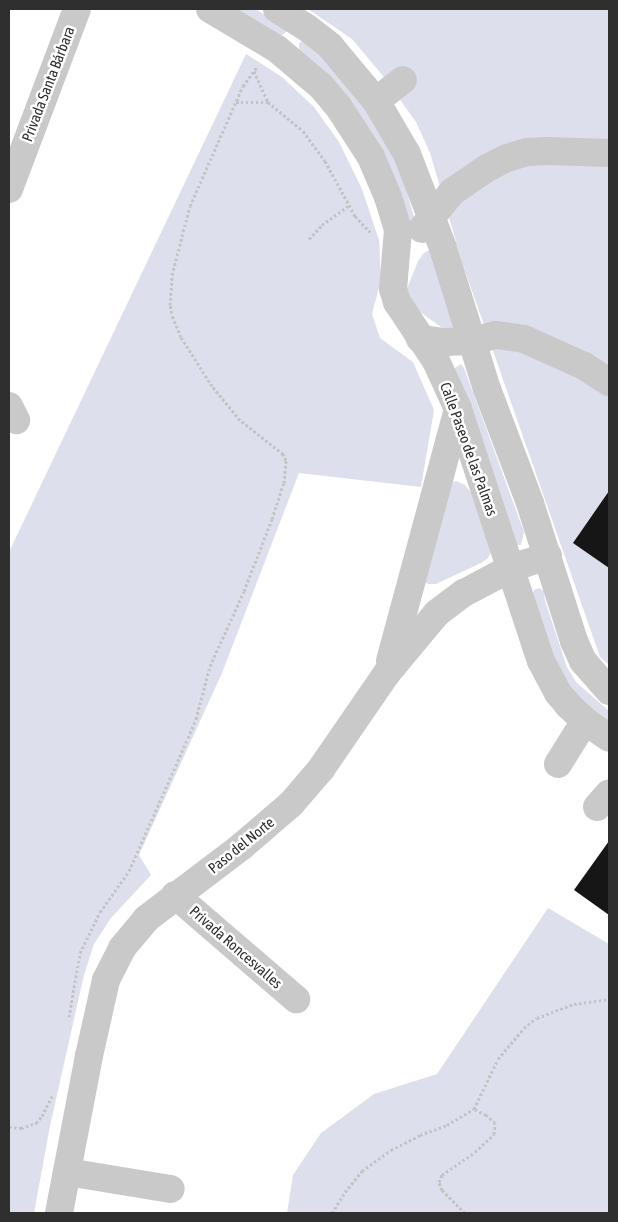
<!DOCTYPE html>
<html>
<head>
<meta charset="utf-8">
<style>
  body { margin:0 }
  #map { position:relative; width:618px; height:1222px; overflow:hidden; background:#fff; font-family:"Asap Condensed",sans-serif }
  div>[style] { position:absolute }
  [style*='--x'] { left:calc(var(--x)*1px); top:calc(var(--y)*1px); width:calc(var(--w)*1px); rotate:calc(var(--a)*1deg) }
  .green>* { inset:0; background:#dde0ec }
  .building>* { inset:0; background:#161616 }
  .path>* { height:3px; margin-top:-1.5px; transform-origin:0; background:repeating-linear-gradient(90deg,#c3c3c3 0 2.5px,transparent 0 5px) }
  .minor>* { height:28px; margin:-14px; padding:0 14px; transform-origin:14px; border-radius:14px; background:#c9c9c9 }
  span { translate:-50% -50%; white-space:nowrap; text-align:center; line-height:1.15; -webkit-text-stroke:5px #fff; paint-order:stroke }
  .street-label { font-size:15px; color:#2f2f2f }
  .frame { position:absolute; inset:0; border:10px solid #2f2f2f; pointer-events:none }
</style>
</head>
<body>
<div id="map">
  <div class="green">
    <i style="clip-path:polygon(230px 9px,255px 9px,287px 27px,286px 32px,280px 37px)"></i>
    <i style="clip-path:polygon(308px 9px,609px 9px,609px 665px,600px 657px,463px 265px,430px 153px,416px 122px,383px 76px,352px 39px)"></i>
    <i style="clip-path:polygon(304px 40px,316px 47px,358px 96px,400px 168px,417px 228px,414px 237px,299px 50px,299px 43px)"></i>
    <i style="clip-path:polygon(246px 54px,282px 77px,314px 107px,339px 142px,362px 189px,379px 240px,381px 280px,372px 314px,380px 338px,413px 362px,434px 410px,421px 487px,299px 473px,222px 673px,139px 855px,151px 875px,111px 918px,94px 944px,84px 975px,50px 1126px,34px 1213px,9px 1213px,9px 552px)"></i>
    <i style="clip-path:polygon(434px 247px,456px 327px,451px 330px,441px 327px,413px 307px,406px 291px,418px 261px,424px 253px)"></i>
    <i style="clip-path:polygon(461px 364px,464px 368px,524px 532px,521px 545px,516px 545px,450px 371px)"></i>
    <i style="clip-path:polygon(456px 481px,465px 485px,471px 493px,491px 552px,488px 558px,481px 563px,436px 584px,428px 584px,422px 580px,450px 483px)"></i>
    <i style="clip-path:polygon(539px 588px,544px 591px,545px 601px,567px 667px,576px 682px,609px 711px,609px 731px,562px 690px,532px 598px,534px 590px)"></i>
    <i style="clip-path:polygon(548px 908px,609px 944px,609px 1213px,287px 1213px,293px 1175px,321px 1133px,374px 1094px,437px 1074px)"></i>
  </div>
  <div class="building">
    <i style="clip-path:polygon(609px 491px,609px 568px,573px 543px)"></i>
    <i style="clip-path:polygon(609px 841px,609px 915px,574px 890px)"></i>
  </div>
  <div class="path">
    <i style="--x:254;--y:71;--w:34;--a:66"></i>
    <i style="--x:236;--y:102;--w:32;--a:0"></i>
    <i style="--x:268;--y:102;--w:45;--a:39.6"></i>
    <i style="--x:303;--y:131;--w:37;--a:54"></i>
    <i style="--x:325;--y:161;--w:63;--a:61.4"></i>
    <i style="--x:355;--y:216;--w:22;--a:47"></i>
    <i style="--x:309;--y:239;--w:19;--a:-47"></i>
    <i style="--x:322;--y:225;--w:32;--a:-36"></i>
    <i style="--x:69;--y:1017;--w:65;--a:-80.2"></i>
    <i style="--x:80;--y:953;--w:46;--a:-64"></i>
    <i style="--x:100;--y:912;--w:50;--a:-54.7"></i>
    <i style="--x:129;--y:871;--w:145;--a:-66.1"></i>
    <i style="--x:188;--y:738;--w:21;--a:-67"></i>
    <i style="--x:196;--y:719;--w:55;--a:-75.2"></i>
    <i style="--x:210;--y:666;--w:82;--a:-65.6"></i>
    <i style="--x:244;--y:591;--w:77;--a:-68.7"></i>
    <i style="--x:272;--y:519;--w:38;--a:-72"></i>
    <i style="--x:284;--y:483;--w:23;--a:-85"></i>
    <i style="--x:286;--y:460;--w:7;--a:-117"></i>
    <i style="--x:283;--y:454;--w:55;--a:-141.7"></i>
    <i style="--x:240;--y:420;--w:44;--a:-129.5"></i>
    <i style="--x:212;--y:386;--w:58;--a:-122.3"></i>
    <i style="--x:181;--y:337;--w:21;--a:-113"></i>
    <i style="--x:173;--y:318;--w:13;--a:-103"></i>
    <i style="--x:170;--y:305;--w:30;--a:-86"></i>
    <i style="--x:172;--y:275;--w:71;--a:-75.4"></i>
    <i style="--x:190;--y:206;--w:131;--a:-66.2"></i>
    <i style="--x:243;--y:86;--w:24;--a:-54"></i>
    <i style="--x:9;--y:1127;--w:12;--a:5"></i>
    <i style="--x:21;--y:1128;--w:16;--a:-18"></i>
    <i style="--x:36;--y:1123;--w:9;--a:-49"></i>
    <i style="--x:42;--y:1116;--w:25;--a:-63"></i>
    <i style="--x:332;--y:1213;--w:25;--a:-58"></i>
    <i style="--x:345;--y:1192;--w:27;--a:-51"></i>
    <i style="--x:362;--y:1171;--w:36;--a:-36"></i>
    <i style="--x:391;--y:1150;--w:33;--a:-27"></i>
    <i style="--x:420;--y:1135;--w:29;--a:-20"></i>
    <i style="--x:447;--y:1125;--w:31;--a:-31"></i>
    <i style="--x:474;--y:1109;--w:55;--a:-64.4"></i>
    <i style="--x:498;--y:1059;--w:40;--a:-50"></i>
    <i style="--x:524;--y:1028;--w:16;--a:-38"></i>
    <i style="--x:537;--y:1018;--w:40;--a:-21"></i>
    <i style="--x:574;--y:1004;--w:35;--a:-8"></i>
    <i style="--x:465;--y:1213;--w:33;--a:-135"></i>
    <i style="--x:442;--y:1190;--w:9;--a:-111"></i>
    <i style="--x:439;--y:1182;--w:8;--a:-67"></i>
    <i style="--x:442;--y:1175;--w:40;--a:-34.9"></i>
    <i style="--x:475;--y:1152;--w:26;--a:-43"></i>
    <i style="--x:494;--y:1134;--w:11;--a:-85"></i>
    <i style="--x:495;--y:1123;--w:12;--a:-138"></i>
    <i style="--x:486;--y:1115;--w:13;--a:-153"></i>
  </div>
  <div class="minor">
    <i style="--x:210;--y:9;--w:78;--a:30.8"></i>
    <i style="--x:277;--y:49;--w:57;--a:40.1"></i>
    <i style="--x:321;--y:86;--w:26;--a:50"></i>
    <i style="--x:338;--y:106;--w:61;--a:57.1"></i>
    <i style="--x:371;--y:157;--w:43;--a:67"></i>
    <i style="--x:388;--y:197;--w:34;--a:73"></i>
    <i style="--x:398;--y:230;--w:59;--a:94.8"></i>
    <i style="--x:393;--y:289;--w:14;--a:73"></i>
    <i style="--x:397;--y:302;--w:71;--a:56.5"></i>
    <i style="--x:436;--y:361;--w:53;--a:65.4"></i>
    <i style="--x:458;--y:409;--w:265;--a:71.8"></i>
    <i style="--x:541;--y:661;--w:36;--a:62"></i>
    <i style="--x:558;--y:693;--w:16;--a:50"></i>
    <i style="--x:568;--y:705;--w:23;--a:43"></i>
    <i style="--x:585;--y:721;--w:29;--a:35"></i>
    <i style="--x:277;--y:9;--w:34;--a:32"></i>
    <i style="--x:306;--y:27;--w:31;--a:38"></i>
    <i style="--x:330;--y:46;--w:72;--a:50.1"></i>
    <i style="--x:376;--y:101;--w:61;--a:59.7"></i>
    <i style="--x:407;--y:154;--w:101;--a:69"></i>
    <i style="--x:443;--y:248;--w:148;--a:72.7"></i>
    <i style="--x:487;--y:389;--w:122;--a:69.3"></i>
    <i style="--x:530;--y:503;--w:145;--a:72.3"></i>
    <i style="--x:574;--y:641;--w:22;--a:66"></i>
    <i style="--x:583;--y:661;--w:40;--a:49"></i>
    <i style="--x:376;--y:101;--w:34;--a:-38"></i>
    <i style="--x:9;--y:189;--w:192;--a:-69.3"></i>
    <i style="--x:422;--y:229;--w:48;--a:-51"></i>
    <i style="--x:452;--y:192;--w:42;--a:-34.4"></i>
    <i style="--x:487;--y:168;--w:22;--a:-27"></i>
    <i style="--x:507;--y:158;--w:21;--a:-17"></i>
    <i style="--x:527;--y:152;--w:21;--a:-3"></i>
    <i style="--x:548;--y:151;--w:61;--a:1.9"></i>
    <i style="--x:420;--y:339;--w:24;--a:7"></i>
    <i style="--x:444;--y:342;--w:28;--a:-2"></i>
    <i style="--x:472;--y:341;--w:25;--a:-14"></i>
    <i style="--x:496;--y:335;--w:28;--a:8"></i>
    <i style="--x:524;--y:339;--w:66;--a:24.2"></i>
    <i style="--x:584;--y:366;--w:30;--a:33"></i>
    <i style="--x:9;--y:406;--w:16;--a:63"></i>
    <i style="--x:390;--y:661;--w:261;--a:-74.9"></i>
    <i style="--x:558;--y:764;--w:51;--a:-57.9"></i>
    <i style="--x:597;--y:807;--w:18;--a:-49"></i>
    <i style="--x:175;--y:895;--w:160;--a:40.7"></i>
    <i style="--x:67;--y:1172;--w:105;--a:9.3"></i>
    <i style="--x:59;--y:1213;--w:160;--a:-79.2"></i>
    <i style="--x:89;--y:1056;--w:78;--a:-77.4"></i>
    <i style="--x:106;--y:980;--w:36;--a:-63"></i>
    <i style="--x:122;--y:948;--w:38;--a:-50"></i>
    <i style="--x:146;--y:919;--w:121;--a:-37.2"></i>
    <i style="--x:242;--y:846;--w:65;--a:-40.6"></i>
    <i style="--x:291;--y:804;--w:46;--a:-49.4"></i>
    <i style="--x:321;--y:769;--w:116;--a:-55.5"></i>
    <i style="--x:387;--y:673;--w:78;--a:-50.2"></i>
    <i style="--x:437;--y:613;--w:34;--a:-37"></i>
    <i style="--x:464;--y:593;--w:53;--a:-28"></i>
    <i style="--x:511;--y:568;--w:39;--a:-18"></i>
  </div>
  <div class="street-label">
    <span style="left:48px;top:84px;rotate:-69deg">Privada Santa Bárbara</span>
    <span style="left:469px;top:449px;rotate:70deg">Calle Paseo de las Palmas</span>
    <span style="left:241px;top:845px;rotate:-39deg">Paso del Norte</span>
    <span style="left:236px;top:947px;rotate:41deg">Privada Roncesvalles</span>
  </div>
  <div class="frame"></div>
</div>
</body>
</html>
